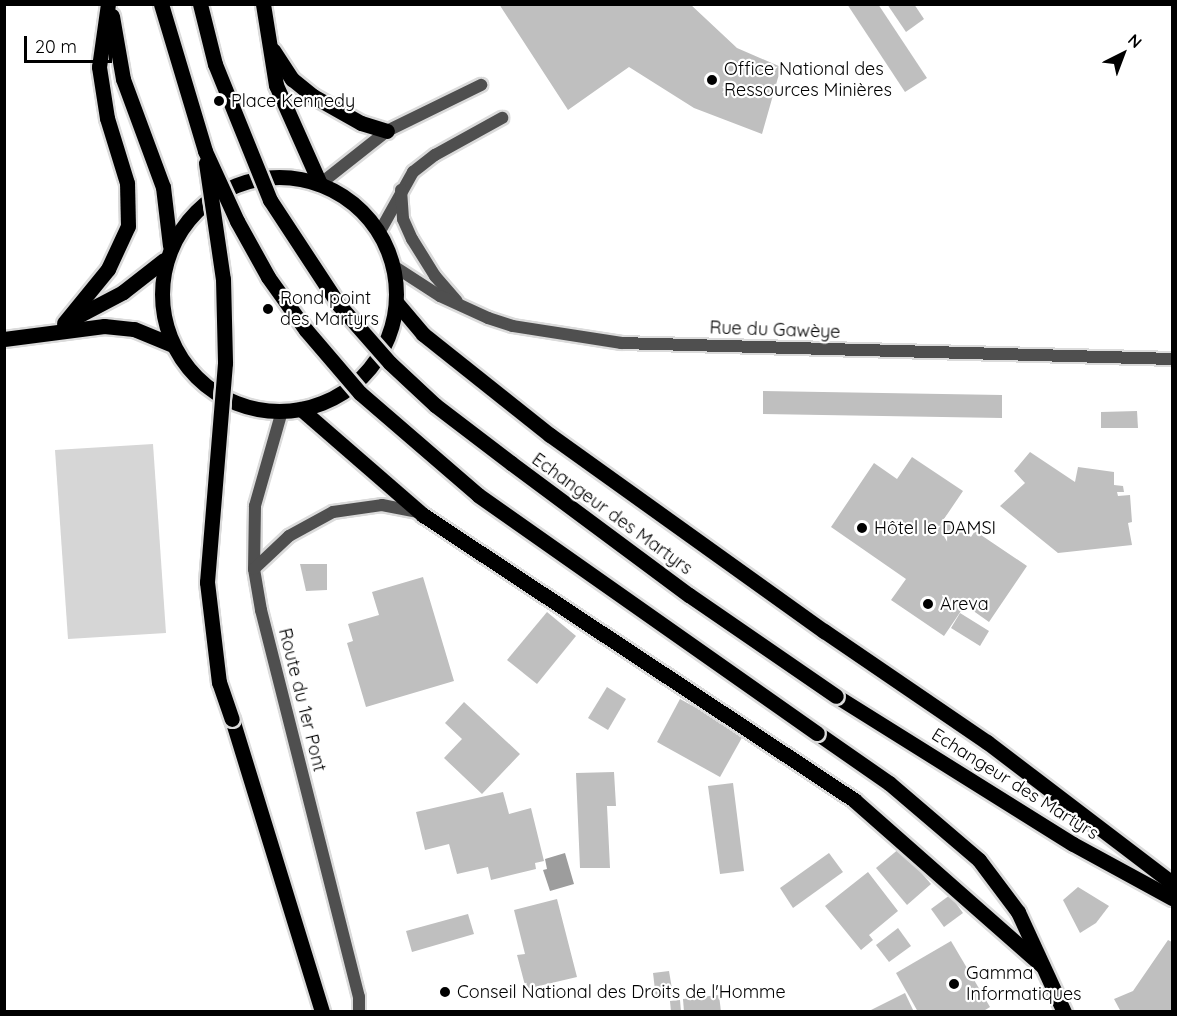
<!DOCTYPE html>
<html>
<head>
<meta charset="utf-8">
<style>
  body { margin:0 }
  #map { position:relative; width:1177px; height:1016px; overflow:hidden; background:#fff; font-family:Quicksand,sans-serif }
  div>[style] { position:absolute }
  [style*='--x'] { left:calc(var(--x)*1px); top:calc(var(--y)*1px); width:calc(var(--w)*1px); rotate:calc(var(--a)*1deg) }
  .green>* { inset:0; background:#d6d6d6 }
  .water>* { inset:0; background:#9d9d9d }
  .building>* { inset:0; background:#bfbfbf }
  .roads { filter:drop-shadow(2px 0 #dbdbdb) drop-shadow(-2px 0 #dbdbdb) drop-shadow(0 2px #dbdbdb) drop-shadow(0 -2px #dbdbdb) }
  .service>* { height:12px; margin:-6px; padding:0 6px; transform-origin:6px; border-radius:6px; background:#4f4f4f }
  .tertiary>* { height:12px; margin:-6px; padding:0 6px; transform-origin:6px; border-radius:6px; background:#4f4f4f }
  .primary>* { height:15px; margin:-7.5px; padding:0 7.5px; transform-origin:7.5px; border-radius:7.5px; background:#000 }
  .primary>.ring { margin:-7.5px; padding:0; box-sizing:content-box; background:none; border:15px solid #000; border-radius:50% }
  .bridges { filter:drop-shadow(2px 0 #dbdbdb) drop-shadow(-2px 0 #dbdbdb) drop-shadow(0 2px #dbdbdb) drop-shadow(0 -2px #dbdbdb) }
  .primary-bridge>* { height:15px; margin:-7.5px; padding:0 7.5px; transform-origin:7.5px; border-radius:7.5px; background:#000 }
  .dots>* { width:16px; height:16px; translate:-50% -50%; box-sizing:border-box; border:3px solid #fff; border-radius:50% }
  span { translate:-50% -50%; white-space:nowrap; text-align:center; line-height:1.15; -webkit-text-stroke:4.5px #fff; paint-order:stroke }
  .poi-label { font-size:18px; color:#000 }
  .left { translate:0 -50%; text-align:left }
  .street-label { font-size:18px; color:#000 }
  .frame { position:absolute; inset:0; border:6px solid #000; pointer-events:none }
  .north { position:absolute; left:1093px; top:24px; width:60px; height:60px; -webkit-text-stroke:4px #fff; paint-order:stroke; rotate:42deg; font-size:16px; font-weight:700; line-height:24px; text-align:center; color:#000 }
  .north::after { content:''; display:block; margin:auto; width:21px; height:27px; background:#000; clip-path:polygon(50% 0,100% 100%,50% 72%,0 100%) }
  .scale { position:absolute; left:24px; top:36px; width:88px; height:27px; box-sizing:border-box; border:3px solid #000; border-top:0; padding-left:8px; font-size:18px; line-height:21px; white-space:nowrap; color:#000; -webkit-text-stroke:4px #fff; paint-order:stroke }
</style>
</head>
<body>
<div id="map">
  <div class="green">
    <i style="clip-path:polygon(153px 444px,166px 633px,68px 639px,55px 450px)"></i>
  </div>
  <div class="water">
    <i style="clip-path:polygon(565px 853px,574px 884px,550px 891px,543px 870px,547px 869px,545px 859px)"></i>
  </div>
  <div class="building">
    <i style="clip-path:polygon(499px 4px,690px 4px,737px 48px,781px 67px,762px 134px,694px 108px,629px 67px,568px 110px)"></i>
    <i style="clip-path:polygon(847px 4px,878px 4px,927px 78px,905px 92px)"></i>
    <i style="clip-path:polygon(887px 4px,914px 4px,924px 19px,906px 32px)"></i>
    <i style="clip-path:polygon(763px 391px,1002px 395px,1002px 418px,763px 414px)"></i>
    <i style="clip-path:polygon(1137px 411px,1138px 428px,1101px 428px,1101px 412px)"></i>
    <i style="clip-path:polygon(1030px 452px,1075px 482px,1078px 467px,1114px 472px,1114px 485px,1123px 486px,1124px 492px,1117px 492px,1118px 496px,1130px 495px,1132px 522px,1128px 523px,1132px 545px,1058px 553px,1000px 506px,1025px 483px,1014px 471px)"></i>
    <i style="clip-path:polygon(912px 457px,963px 491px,944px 519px,971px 537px,975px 531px,1027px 566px,989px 622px,965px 605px,944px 636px,891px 600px,906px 579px,831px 527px,874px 463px,897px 479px)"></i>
    <i style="clip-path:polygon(300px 564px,327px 564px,327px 590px,306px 591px)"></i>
    <i style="clip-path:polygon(423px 577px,454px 681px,366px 707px,347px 643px,353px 641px,348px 624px,379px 615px,372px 592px)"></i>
    <i style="clip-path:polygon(547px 612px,576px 636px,537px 684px,507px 660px)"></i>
    <i style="clip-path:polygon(960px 613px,989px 631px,980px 646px,951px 628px)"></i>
    <i style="clip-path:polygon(607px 687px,626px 699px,608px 730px,588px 718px)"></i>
    <i style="clip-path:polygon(680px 699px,744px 734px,720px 777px,657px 742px)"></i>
    <i style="clip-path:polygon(464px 702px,520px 754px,482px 794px,444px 758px,462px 739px,445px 723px)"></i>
    <i style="clip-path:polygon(614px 772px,616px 806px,607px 806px,610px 868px,580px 868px,576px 773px)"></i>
    <i style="clip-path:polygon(733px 783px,744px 871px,720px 874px,708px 786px)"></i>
    <i style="clip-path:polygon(503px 792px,509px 814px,531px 808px,544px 861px,535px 863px,536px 869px,491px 880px,488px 867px,457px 874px,449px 844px,425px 850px,416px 812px)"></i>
    <i style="clip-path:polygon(900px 848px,931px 884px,907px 905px,876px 868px)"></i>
    <i style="clip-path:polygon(829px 853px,843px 872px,793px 908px,780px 888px)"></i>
    <i style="clip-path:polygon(868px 872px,898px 911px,869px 935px,873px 940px,861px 950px,825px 906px)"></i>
    <i style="clip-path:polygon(1078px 887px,1109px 906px,1096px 923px,1080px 933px,1063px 900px)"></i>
    <i style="clip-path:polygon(950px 895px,963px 913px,944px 927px,931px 909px)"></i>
    <i style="clip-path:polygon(557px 899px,577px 977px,526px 989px,517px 955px,525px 954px,514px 910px)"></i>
    <i style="clip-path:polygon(468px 914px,474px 934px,412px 952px,406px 931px)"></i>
    <i style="clip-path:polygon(898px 928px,911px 946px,889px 962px,876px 945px)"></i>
    <i style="clip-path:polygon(1168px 940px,1172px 942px,1172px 1012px,1121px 1012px,1114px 999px,1133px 991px)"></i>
    <i style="clip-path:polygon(951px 941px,990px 1007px,982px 1012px,918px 1012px,896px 973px)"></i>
    <i style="clip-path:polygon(669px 971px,673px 995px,656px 998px,653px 973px)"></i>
    <i style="clip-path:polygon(905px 993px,914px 1012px,867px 1012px)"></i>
    <i style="clip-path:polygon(719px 995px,721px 1012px,684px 1012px,683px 999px)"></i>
    <i style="clip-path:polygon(680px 1000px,681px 1012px,671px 1012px,670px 1001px)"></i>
  </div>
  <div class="roads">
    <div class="service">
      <i style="--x:320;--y:184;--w:85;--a:-38.3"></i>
      <i style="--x:387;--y:131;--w:105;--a:-26.1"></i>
      <i style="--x:379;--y:233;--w:70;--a:-60.9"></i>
      <i style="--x:413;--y:172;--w:28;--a:-38"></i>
      <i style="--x:435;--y:155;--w:77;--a:-28.9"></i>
    </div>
    <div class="tertiary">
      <i style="--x:401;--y:190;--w:29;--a:86"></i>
      <i style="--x:403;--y:219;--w:22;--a:66"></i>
      <i style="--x:412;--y:239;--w:44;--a:58.1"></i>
      <i style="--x:435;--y:276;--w:33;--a:49"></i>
      <i style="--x:392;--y:265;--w:57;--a:32.9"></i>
      <i style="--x:440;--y:296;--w:53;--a:24.6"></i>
      <i style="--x:488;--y:318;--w:26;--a:18"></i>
      <i style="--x:513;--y:326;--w:109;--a:8.9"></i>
      <i style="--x:621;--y:343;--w:551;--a:1.66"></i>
      <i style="--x:282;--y:411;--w:99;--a:105.9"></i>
      <i style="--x:255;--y:506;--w:63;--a:90.9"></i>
      <i style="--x:254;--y:569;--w:42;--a:80.3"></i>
      <i style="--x:261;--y:610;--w:399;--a:75.8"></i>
      <i style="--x:359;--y:997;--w:15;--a:90"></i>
      <i style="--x:254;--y:569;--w:48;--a:-43.3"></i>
      <i style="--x:289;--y:536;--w:50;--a:-28.6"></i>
      <i style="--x:333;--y:512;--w:49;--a:-8.1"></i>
      <i style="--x:382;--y:505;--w:37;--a:11"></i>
    </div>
    <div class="primary">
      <i style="--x:263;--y:4;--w:82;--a:80.9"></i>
      <i style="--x:276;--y:85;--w:108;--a:66"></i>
      <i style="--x:112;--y:16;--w:64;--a:80.1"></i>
      <i style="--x:123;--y:79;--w:115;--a:69.7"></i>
      <i style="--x:163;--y:187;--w:59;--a:83.2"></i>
      <i style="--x:273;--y:50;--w:35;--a:57"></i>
      <i style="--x:292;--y:79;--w:27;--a:39"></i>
      <i style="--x:313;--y:96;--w:55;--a:29.4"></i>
      <i style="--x:361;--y:123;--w:27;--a:17"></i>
      <i class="ring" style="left:162px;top:177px;width:219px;height:219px"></i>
      <i style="--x:396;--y:302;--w:42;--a:49.8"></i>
      <i style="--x:423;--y:334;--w:162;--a:38.5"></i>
      <i style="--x:550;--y:435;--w:337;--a:35.6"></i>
      <i style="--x:824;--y:631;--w:197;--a:34.3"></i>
      <i style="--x:987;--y:742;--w:233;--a:37.3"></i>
      <i style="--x:70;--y:320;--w:60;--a:-27.8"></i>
      <i style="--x:123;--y:292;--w:52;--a:-38"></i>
      <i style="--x:64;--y:323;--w:70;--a:-50.8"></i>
      <i style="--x:108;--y:269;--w:47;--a:-65.1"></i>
      <i style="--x:128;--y:226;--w:43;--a:-91.3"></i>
      <i style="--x:127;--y:183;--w:68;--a:-107.1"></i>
      <i style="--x:107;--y:118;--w:52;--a:-98.9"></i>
      <i style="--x:99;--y:67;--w:64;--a:-81.9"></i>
      <i style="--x:4;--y:339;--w:101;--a:-7.4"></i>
      <i style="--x:104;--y:326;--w:30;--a:6"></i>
      <i style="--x:134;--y:329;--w:42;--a:22.3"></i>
      <i style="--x:301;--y:409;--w:162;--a:41"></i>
      <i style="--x:423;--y:515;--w:517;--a:33.47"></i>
      <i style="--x:854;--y:800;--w:251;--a:41.4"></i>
      <i style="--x:836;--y:696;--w:279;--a:32"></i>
      <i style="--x:1073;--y:844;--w:113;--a:28.6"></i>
      <i style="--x:232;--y:719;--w:307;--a:72.9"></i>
      <i style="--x:817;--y:733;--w:88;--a:34.8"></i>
      <i style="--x:889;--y:783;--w:118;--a:40.5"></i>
      <i style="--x:979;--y:860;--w:65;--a:53.1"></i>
      <i style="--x:1018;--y:912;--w:110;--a:65.3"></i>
    </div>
  </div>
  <div class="bridges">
    <div class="primary-bridge">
      <i style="--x:161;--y:4;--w:153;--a:73.3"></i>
      <i style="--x:205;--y:151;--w:77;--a:65.4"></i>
      <i style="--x:237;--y:221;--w:64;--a:61"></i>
      <i style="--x:268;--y:277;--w:65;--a:54.4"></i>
      <i style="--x:306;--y:330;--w:83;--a:49.4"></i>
      <i style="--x:360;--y:393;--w:156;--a:40.8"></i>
      <i style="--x:478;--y:495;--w:414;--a:35.1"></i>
      <i style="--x:200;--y:4;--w:62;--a:76"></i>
      <i style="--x:215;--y:64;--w:147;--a:68"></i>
      <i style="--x:270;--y:200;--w:126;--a:56.7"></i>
      <i style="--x:339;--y:305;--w:77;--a:48.7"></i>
      <i style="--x:390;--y:363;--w:62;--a:43"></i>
      <i style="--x:435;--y:405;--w:96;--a:37.3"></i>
      <i style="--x:511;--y:463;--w:222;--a:36.6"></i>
      <i style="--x:689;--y:595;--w:178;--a:34.5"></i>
      <i style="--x:206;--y:163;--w:117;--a:81.7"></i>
      <i style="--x:223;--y:279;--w:84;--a:88.6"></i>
      <i style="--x:225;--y:363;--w:220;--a:94.7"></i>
      <i style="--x:207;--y:582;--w:101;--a:83.2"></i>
      <i style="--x:219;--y:682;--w:39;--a:71"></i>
    </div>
  </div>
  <div class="dots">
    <i style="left:712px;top:80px;background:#000"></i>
    <i style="left:219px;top:101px;background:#000"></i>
    <i style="left:268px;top:309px;background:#000"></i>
    <i style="left:862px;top:528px;background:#000"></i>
    <i style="left:928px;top:604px;background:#000"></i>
    <i style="left:954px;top:984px;background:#000"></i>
    <i style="left:445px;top:992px;background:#000"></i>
  </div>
  <div class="poi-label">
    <span class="left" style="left:724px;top:80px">Office National des<br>Ressources Minières</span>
    <span class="left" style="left:231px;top:101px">Place Kennedy</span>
    <span class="left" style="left:280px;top:309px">Rond point<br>des Martyrs</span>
    <span class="left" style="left:874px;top:528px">Hôtel le DAMSI</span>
    <span class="left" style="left:940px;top:604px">Areva</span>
    <span class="left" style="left:966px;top:984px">Gamma<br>Informatiques</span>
    <span class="left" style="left:457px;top:992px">Conseil National des Droits de l'Homme</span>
  </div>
  <div class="street-label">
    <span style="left:775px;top:330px;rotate:2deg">Rue du Gawèye</span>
    <span style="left:612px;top:514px;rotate:36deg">Echangeur des Martyrs</span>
    <span style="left:302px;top:700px;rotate:76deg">Route du 1er Pont</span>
    <span style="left:1015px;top:784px;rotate:32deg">Echangeur des Martyrs</span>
  </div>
  <div class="frame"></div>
  <div class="north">N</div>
  <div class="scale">20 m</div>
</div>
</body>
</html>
